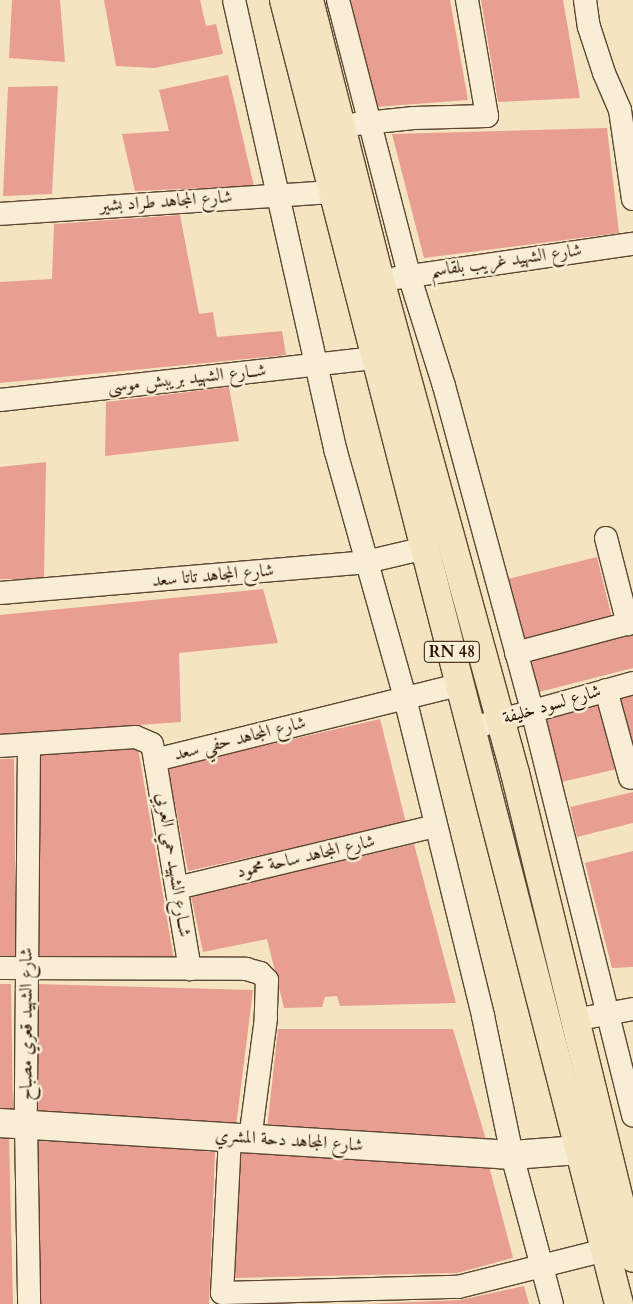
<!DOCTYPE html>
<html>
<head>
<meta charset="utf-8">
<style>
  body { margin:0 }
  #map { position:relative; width:633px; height:1304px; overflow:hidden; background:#f4e5c0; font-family:Cardo,Amiri,serif }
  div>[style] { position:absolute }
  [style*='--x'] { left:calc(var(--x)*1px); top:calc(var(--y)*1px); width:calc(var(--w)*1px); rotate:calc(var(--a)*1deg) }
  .building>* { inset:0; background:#e89e90 }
  .roads { filter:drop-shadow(1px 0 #5c4532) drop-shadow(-1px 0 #5c4532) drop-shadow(0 1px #5c4532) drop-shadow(0 -1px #5c4532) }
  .minor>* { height:22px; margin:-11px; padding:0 11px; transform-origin:11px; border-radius:11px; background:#f8eed6 }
  .tertiary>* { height:28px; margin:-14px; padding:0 14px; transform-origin:14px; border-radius:14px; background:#f8eed6 }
  .trunk>* { height:28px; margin:-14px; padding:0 14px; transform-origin:14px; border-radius:14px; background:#f4e5c0 }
  span { translate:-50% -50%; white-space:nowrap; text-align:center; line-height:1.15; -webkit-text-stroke:5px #f8eed6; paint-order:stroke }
  .shield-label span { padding:1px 4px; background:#f8eed6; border:1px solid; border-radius:4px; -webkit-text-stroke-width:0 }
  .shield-label { font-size:16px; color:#2a1002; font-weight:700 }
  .street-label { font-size:18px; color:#2a1002 }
</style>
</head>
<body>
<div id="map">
  <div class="building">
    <i style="clip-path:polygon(12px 0,60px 0,65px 62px,9px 58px)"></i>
    <i style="clip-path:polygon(104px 0,200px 0,206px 26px,216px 24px,223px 54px,154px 68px,116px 66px)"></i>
    <i style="clip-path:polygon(350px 0,450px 0,468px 100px,375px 107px)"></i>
    <i style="clip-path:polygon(481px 0,563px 0,580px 98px,498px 102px)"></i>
    <i style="clip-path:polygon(228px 75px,254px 186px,135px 191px,122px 134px,169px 131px,159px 90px)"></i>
    <i style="clip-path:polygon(58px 86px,52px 194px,3px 196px,8px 87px)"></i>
    <i style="clip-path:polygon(607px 128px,619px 233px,424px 258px,392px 134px)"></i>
    <i style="clip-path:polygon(180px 215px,199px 314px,213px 312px,217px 337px,282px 331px,286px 355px,0 383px,0 282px,52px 279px,54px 224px)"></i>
    <i style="clip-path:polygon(229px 387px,239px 441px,105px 456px,106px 402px)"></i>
    <i style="clip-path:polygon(46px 462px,44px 579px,0 579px,0 467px)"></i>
    <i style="clip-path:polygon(597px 557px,612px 618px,523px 640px,508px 579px)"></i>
    <i style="clip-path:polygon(263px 589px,278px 643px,179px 653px,181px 722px,0 735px,0 615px)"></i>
    <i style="clip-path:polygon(633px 635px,633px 668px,539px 692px,531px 660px)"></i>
    <i style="clip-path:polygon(633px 695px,633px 745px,632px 745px,616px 699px)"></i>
    <i style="clip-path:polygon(601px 703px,617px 769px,561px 782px,545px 717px)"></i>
    <i style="clip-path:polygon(380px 719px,406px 823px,188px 871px,168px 768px)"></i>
    <i style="clip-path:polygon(138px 748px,174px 960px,38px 958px,41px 755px)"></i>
    <i style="clip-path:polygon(0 759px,14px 759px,16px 957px,0 956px)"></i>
    <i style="clip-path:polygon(633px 792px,633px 823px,577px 837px,570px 807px)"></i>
    <i style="clip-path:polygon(414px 844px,456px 1003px,340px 1006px,337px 996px,325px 997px,322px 1007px,284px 1008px,267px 939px,203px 952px,191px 896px)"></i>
    <i style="clip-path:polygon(633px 851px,633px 967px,612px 968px,585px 863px)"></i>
    <i style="clip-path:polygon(0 984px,11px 984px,13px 1109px,0 1109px)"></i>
    <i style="clip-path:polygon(36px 984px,253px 990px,236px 1126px,35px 1113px)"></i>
    <i style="clip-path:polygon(278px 1029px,453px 1029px,487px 1143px,267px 1129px)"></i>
    <i style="clip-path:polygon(0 1136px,9px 1136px,13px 1304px,0 1304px)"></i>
    <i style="clip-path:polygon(36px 1137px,215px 1152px,209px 1304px,41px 1304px)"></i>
    <i style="clip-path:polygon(240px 1152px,488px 1162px,513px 1258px,457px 1273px,235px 1278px)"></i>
    <i style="clip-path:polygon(524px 1286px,529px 1304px,364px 1304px,460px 1300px)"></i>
  </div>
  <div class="roads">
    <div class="minor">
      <i style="--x:234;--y:0;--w:463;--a:77.3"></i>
      <i style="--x:336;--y:452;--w:255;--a:74.3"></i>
      <i style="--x:405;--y:698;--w:327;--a:76.2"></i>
      <i style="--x:483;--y:1016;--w:142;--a:78.2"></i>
      <i style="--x:512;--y:1155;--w:154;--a:75"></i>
      <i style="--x:338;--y:0;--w:284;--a:75.5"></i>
      <i style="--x:409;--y:275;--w:116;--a:72.5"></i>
      <i style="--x:444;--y:386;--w:336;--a:74.8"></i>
      <i style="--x:532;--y:710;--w:418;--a:76"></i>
      <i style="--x:585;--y:0;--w:27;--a:82"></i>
      <i style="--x:589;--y:27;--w:48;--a:71.9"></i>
      <i style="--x:604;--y:73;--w:40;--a:66.6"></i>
      <i style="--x:620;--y:110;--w:90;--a:81.7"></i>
      <i style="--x:356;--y:124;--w:58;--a:-5.9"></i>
      <i style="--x:414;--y:118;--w:73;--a:-1.6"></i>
      <i style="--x:487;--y:116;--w:118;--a:-99.8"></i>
      <i style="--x:0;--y:214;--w:333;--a:-3.8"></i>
      <i style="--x:396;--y:278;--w:239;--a:-8.2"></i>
      <i style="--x:0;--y:400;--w:376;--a:-6.4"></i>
      <i style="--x:606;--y:538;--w:89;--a:75.7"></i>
      <i style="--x:0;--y:593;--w:367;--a:-4.8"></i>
      <i style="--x:366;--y:562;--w:61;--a:-13.3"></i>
      <i style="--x:516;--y:653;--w:121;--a:-14.8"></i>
      <i style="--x:606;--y:690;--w:91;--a:74.7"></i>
      <i style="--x:472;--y:728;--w:167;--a:-15.6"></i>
      <i style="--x:29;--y:745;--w:379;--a:90.5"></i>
      <i style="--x:26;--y:1124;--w:180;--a:89"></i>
      <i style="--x:0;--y:746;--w:136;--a:-3.8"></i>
      <i style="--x:136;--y:737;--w:17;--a:24"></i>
      <i style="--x:152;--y:744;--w:16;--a:79"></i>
      <i style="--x:155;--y:760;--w:315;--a:-13.9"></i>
      <i style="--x:155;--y:760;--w:212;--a:80.5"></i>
      <i style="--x:177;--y:888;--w:266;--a:-13.5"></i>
      <i style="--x:0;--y:968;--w:246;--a:0.2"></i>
      <i style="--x:246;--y:969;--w:15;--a:16"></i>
      <i style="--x:260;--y:973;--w:10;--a:45"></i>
      <i style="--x:267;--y:980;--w:38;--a:92"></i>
      <i style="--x:266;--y:1018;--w:122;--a:97.5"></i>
      <i style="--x:574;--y:1020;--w:60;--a:-10.6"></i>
      <i style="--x:230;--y:1137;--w:156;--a:92.9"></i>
      <i style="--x:222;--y:1293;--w:236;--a:-1.5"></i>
      <i style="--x:458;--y:1287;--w:152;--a:-14.1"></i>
    </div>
    <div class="tertiary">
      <i style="--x:0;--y:1123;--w:513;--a:3.58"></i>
      <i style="--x:512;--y:1155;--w:67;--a:-4.3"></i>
    </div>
    <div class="trunk">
      <i style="--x:284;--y:0;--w:1346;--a:75.59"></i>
      <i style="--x:309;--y:0;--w:289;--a:75.8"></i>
      <i style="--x:380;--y:280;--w:511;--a:74.69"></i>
      <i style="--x:515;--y:773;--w:499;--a:76.3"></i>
    </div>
  </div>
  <div class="shield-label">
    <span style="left:452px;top:652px">RN 48</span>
  </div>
  <div class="street-label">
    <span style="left:166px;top:202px;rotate:-4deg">شارع المجاهد طراد بشير</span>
    <span style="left:506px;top:261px;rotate:-8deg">شارع الشهيد غريب بلقاسم</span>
    <span style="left:187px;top:379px;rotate:-6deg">شــارع الشهيد بريبش موسى</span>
    <span style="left:213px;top:576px;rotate:-5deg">شارع المجاهد تاتا سعد</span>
    <span style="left:552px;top:705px;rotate:-16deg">شارع لسود خليفة</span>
    <span style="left:240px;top:739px;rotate:-14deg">شارع المجاهد حفي سعد</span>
    <span style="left:306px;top:857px;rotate:-13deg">شارع المجاهد ساحة محمود</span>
    <span style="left:173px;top:865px;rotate:81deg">شــارع الشهيد حمي العربي</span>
    <span style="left:27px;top:1024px;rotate:-90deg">شارع الشهيد قعري مصباح</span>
    <span style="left:289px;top:1141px;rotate:4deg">شارع المجاهد دحة المشري</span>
  </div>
</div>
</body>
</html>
